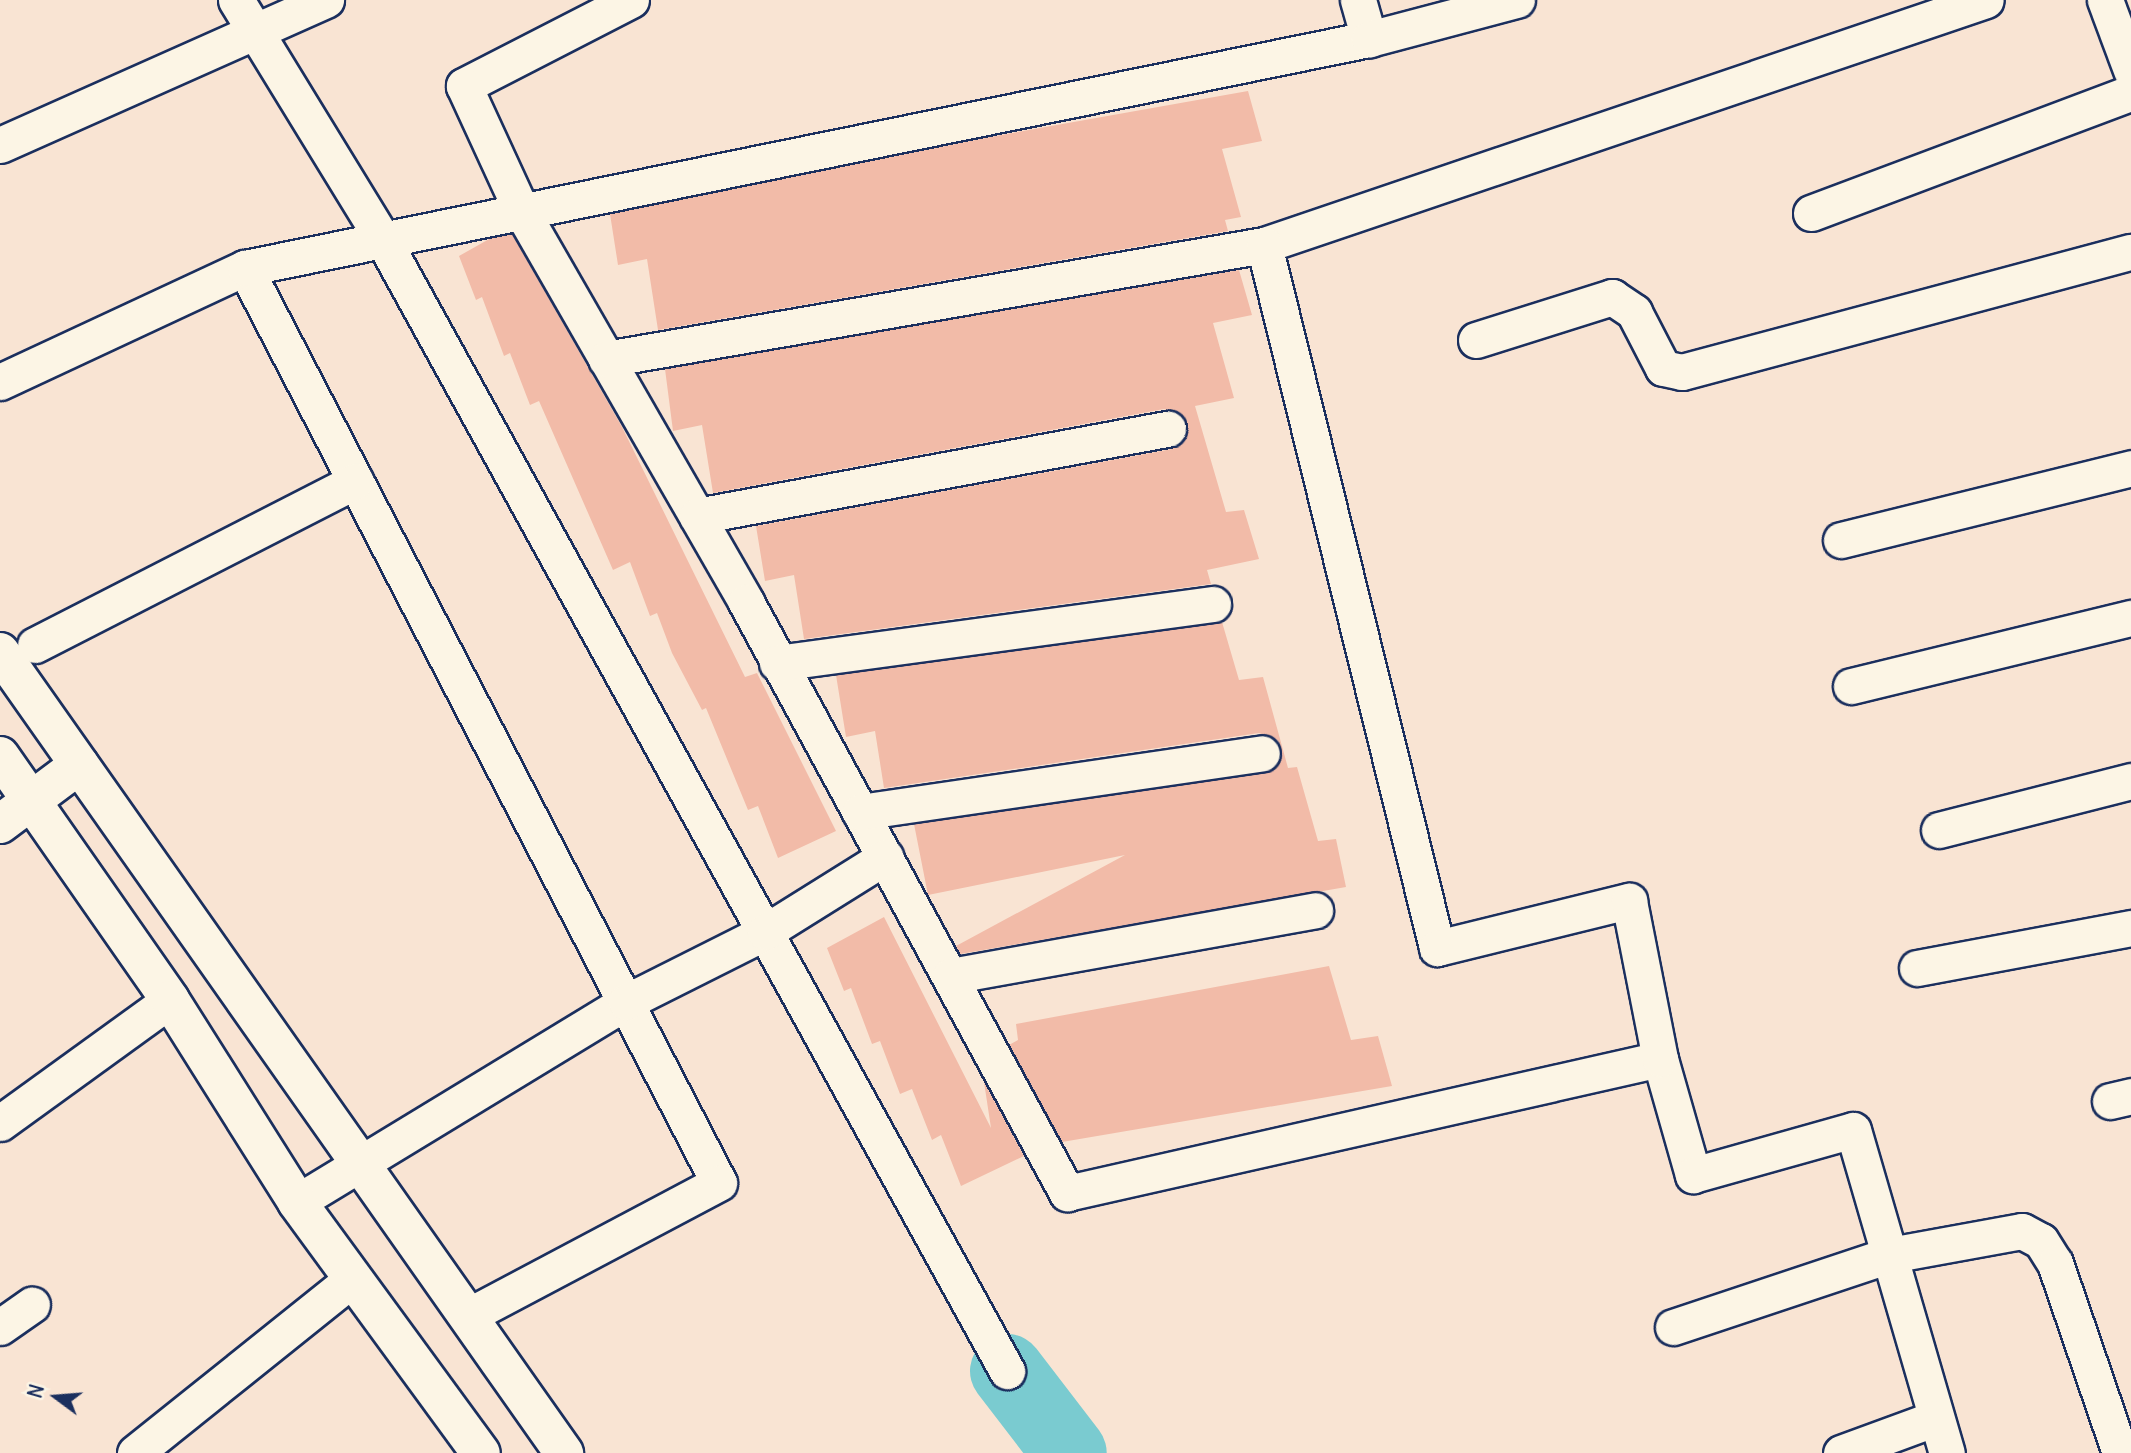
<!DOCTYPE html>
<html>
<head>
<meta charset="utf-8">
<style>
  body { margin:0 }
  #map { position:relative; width:2131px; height:1453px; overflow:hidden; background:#f9e4d3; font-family:Delius,sans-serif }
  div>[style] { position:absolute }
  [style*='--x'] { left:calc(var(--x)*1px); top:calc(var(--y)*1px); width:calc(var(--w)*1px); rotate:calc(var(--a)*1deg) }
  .river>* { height:74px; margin:-37px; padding:0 37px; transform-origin:37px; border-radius:37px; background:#7acbd0 }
  .building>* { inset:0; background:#f2bba8 }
  .roads { filter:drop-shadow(2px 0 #1b2f5e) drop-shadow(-2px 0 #1b2f5e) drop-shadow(0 2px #1b2f5e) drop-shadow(0 -2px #1b2f5e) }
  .minor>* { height:35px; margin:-17.5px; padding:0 17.5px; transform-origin:17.5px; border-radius:17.5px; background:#fcf5e5 }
  .tertiary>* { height:38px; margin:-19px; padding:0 19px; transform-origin:19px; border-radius:19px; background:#fcf5e5 }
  span { translate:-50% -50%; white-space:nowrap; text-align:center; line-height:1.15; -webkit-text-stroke:5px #fcf5e5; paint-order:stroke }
  .north { position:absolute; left:21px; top:1362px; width:70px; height:70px; -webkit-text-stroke:5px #fcf5e5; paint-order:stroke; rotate:286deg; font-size:19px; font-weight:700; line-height:28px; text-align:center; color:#1b2f5e }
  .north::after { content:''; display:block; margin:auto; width:24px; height:32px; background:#1b2f5e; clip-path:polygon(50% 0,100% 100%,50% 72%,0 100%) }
</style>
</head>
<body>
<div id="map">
  <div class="river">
    <i style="--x:1007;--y:1371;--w:103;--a:52.5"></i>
  </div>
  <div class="building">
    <i style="clip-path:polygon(1248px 91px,1262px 141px,1222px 149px,1241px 217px,1225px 220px,1228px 231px,658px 330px,647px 259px,618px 265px,610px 214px,990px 137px)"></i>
    <i style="clip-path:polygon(512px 234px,622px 427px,745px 677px,757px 673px,836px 831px,778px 858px,758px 806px,748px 810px,706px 708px,702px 710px,672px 653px,657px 613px,650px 616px,630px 562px,613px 570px,539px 401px,530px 405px,510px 353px,504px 356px,482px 297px,476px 300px,459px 256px,491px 238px)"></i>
    <i style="clip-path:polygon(1239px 270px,1252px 315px,1213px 323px,1234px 398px,1195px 406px,1226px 512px,1244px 510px,1259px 559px,1207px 570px,1211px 584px,804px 639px,794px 575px,765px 581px,756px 526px,1172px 449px,1187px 436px,1184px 417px,1164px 409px,713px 493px,702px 425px,673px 431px,665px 369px)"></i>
    <i style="clip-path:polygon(1222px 622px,1239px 680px,1263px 677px,1288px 768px,1297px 767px,1318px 841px,1336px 839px,1346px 887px,960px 954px,956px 946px,1125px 855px,928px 895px,914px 824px,1265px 773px,1280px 761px,1278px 741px,1259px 733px,884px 788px,875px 731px,846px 737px,836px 675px)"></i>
    <i style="clip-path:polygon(884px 917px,991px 1128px,984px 1082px,1024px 1156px,961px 1186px,941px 1135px,932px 1140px,912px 1089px,900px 1094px,880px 1041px,872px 1044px,851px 988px,844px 991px,827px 948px)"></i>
    <i style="clip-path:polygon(1329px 966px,1351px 1040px,1378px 1036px,1392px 1086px,1062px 1142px,1009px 1045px,1018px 1040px,1016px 1024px)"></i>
  </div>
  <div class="roads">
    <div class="minor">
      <i style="--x:236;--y:0;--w:281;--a:58.5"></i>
      <i style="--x:383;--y:240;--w:1292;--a:61.11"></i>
      <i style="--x:631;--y:0;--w:188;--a:152.8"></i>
      <i style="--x:464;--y:86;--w:139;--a:65.3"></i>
      <i style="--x:522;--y:212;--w:450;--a:60.1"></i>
      <i style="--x:746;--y:602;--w:673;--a:61.49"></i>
      <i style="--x:1067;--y:1193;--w:608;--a:-12.73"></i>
      <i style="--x:1660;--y:1059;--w:121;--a:74.1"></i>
      <i style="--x:1693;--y:1175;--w:166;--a:-15.7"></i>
      <i style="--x:1853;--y:1130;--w:336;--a:73.8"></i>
      <i style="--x:1358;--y:0;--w:41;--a:74.2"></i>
      <i style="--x:2105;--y:0;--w:75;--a:69.6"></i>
      <i style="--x:0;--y:145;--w:357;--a:-24"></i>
      <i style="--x:1811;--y:213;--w:342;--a:-20.6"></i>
      <i style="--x:1264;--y:245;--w:762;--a:-18.74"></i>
      <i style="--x:245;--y:268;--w:1030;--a:62.61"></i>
      <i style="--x:719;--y:1183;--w:282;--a:152.1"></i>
      <i style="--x:1476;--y:340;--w:143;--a:-17.5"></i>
      <i style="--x:1612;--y:297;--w:27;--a:34"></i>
      <i style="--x:1634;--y:312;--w:63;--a:62.6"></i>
      <i style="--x:1663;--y:368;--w:19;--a:12"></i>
      <i style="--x:1682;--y:372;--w:465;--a:-15"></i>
      <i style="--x:606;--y:359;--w:668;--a:-9.83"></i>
      <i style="--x:1264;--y:245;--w:724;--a:76.17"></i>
      <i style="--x:1437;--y:948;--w:198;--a:-13.8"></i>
      <i style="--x:1629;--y:901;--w:161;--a:78.9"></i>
      <i style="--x:0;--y:382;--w:270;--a:-25"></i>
      <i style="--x:245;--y:268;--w:1147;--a:-11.52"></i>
      <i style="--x:1369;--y:39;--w:153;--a:-14.8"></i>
      <i style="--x:697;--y:516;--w:479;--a:-10.5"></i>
      <i style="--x:1841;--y:540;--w:299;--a:-13.9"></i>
      <i style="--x:35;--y:645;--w:360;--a:-27.1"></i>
      <i style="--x:777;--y:663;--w:440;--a:-7.7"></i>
      <i style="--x:1851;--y:686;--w:288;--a:-13.7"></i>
      <i style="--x:860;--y:812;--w:406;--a:-8.3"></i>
      <i style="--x:1939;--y:830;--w:198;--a:-14.3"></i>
      <i style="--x:1917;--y:968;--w:218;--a:-10.6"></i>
      <i style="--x:950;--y:976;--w:371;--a:-10.2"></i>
      <i style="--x:2110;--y:1101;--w:22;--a:-13"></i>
      <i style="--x:0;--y:1123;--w:210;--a:-35.9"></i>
      <i style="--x:297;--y:1202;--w:385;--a:-31.3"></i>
      <i style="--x:626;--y:1002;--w:156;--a:-26.7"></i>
      <i style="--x:765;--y:932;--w:142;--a:-32"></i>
      <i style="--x:0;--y:1327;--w:39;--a:-35"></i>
      <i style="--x:1673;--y:1327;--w:229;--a:-18.4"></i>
      <i style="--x:1890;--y:1255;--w:134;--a:-10.3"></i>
      <i style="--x:2022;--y:1231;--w:21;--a:28"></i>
      <i style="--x:2041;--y:1241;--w:26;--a:58"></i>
      <i style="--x:2055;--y:1263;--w:201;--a:71.1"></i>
      <i style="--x:135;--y:1453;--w:278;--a:-38.7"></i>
      <i style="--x:1841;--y:1453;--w:101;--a:-20.2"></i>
    </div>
    <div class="tertiary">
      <i style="--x:0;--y:652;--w:980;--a:54.85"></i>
      <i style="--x:0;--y:756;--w:297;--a:55.1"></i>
      <i style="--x:170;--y:1000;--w:239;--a:57.8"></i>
      <i style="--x:297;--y:1202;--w:311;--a:53.8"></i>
      <i style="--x:0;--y:824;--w:99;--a:-36.8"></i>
    </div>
  </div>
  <div class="north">N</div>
</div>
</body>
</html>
